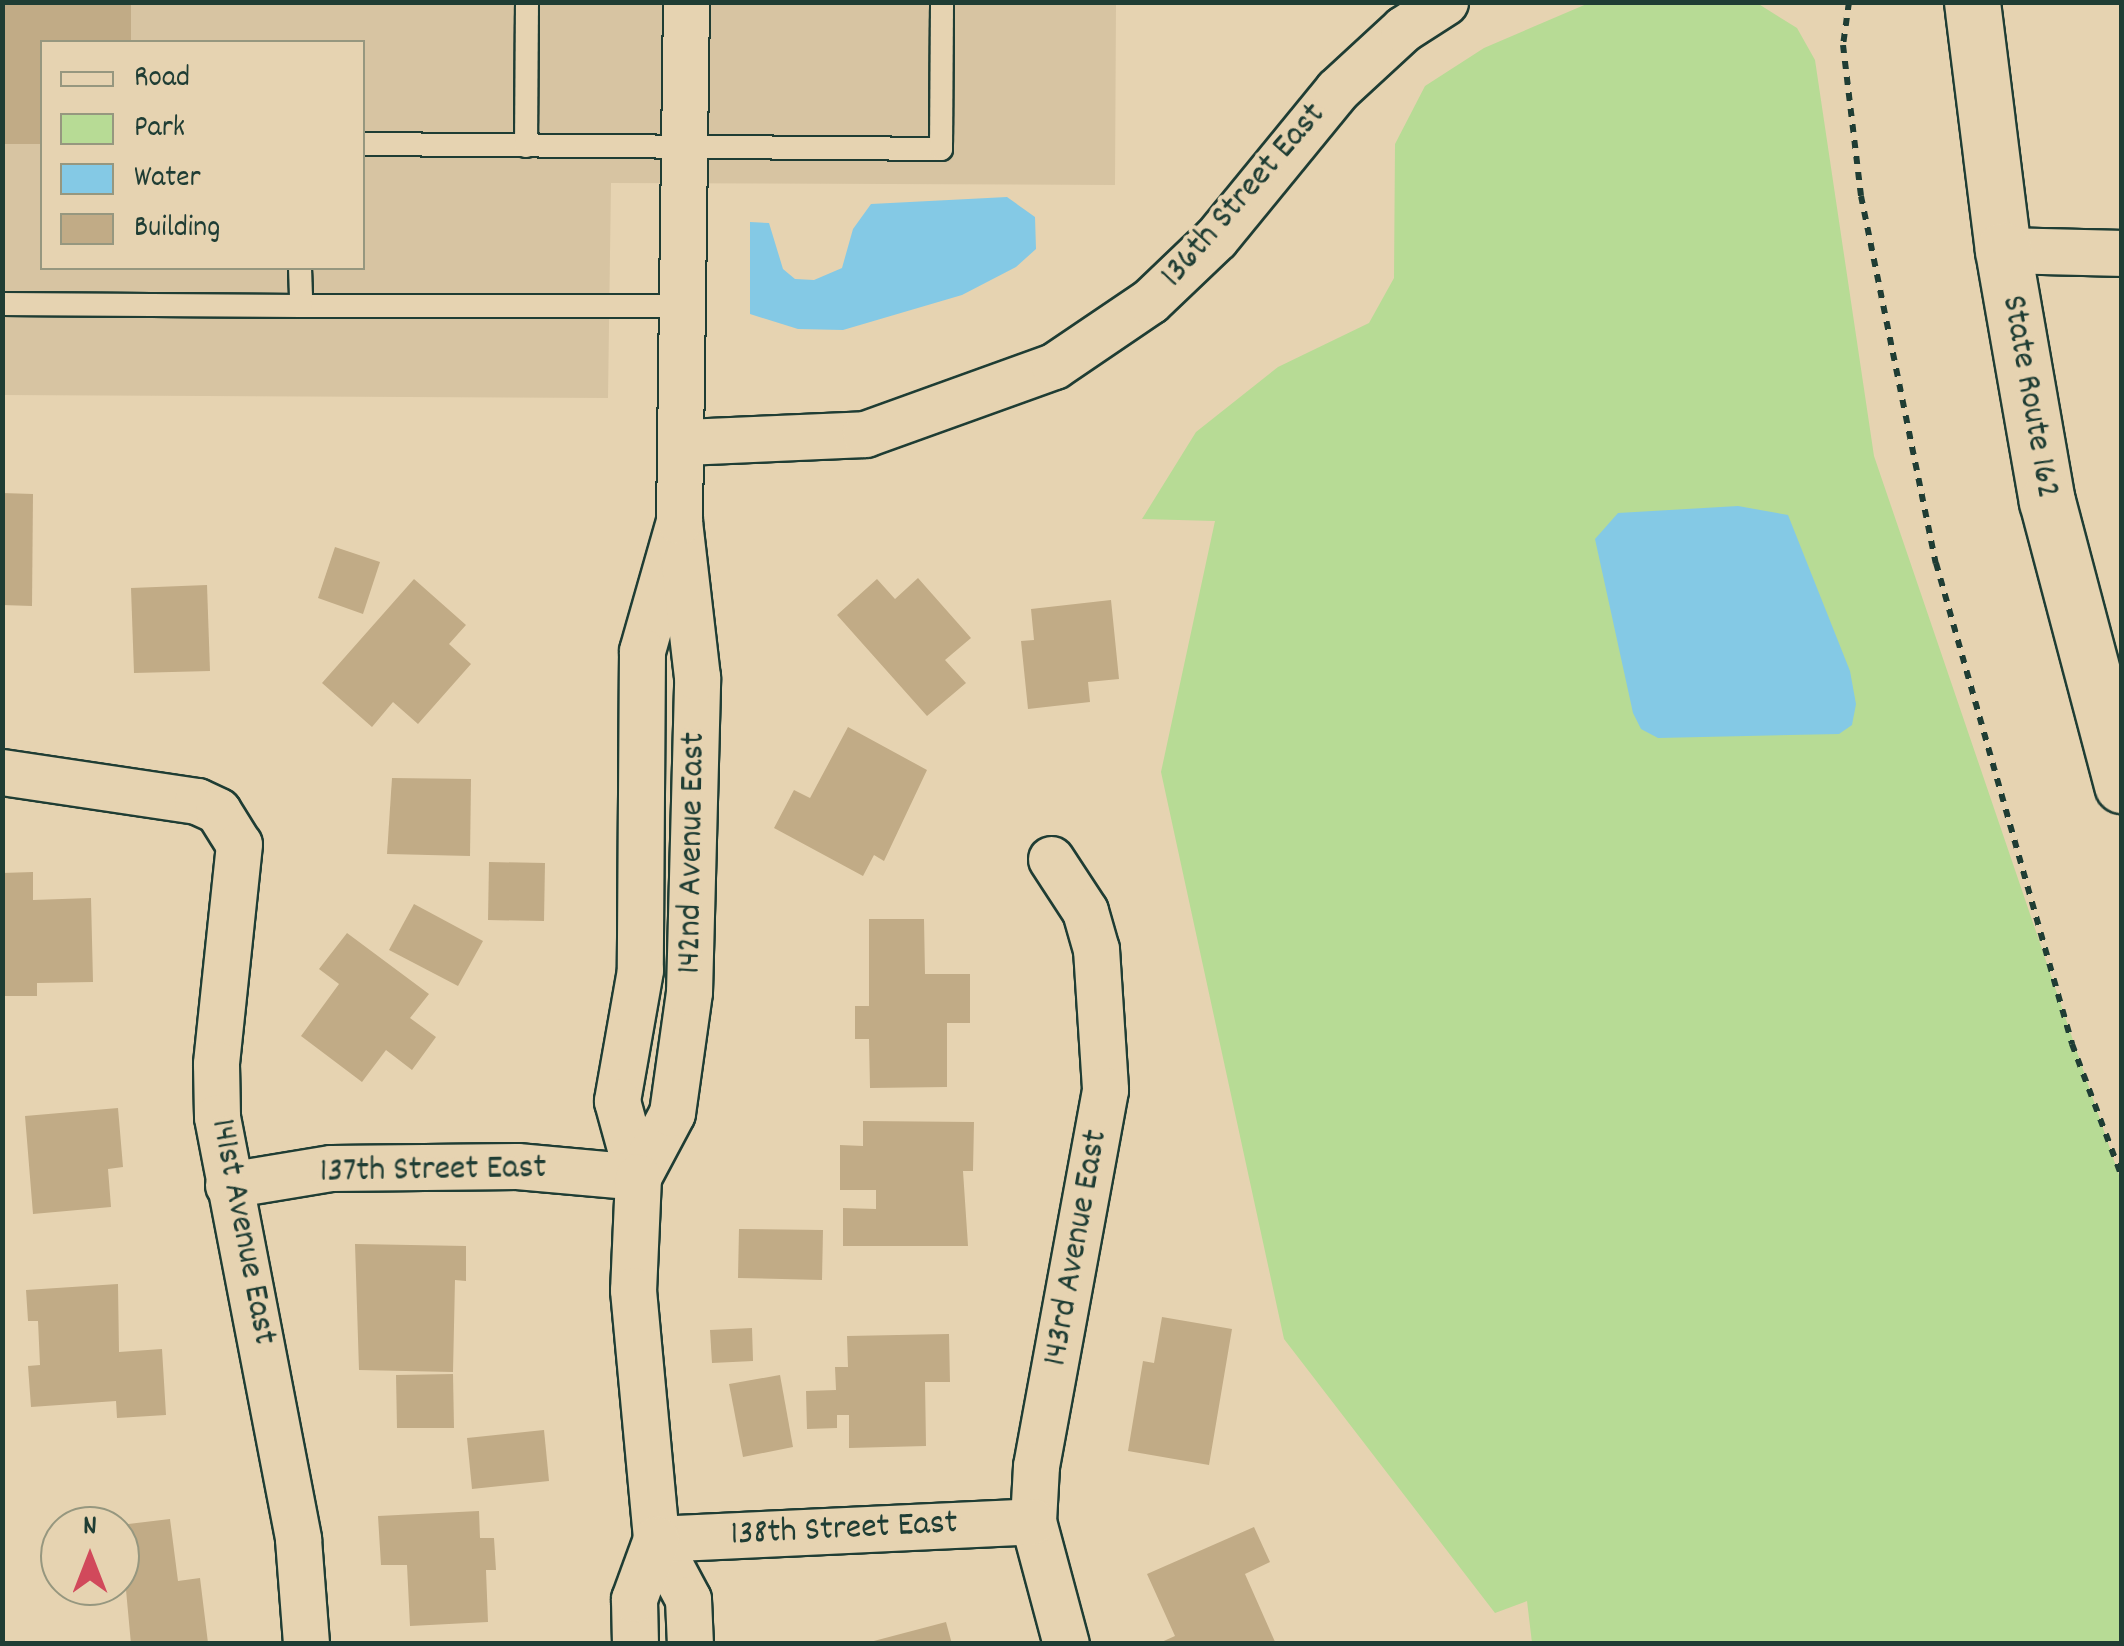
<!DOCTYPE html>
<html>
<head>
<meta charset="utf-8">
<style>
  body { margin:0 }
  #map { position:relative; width:2124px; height:1646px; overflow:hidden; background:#e6d3b1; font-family:Dekko,sans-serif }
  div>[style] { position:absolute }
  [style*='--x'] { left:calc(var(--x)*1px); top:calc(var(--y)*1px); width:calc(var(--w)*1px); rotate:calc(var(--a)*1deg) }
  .built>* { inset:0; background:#d7c4a2 }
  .green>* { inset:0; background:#b7db95 }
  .water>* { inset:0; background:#84c9e5 }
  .building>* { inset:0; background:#c1ab86 }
  .path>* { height:6px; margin-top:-3px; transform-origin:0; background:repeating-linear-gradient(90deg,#1f3d34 0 8px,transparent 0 16px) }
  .roads { filter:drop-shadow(2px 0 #1f3d34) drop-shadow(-2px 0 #1f3d34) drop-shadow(0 2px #1f3d34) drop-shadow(0 -2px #1f3d34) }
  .lane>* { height:22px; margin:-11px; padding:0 11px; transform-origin:11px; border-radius:11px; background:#e6d3b1 }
  .street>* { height:45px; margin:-22.5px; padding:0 22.5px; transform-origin:22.5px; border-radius:22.5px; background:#e6d3b1 }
  .secondary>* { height:55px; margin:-27.5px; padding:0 27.5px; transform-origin:27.5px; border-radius:27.5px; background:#e6d3b1 }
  span { translate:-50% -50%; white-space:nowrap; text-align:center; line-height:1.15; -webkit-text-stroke:8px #e6d3b1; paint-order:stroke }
  .street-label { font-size:35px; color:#1f3d34 }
  .frame { position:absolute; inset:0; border:5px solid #1f3d34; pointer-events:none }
  .legend { position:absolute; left:40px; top:40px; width:325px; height:230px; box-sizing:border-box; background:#e6d3b1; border:2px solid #96977f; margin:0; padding:12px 18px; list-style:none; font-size:30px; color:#1f3d34 }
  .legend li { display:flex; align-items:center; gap:20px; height:50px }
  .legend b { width:50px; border:2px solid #96977f }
  .north { position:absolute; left:40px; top:1506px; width:100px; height:100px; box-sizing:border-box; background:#e6d3b1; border:2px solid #96977f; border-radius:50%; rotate:0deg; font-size:28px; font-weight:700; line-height:40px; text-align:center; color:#1f3d34 }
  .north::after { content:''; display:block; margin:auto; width:35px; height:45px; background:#d1495b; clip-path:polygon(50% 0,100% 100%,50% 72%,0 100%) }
</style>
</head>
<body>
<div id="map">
  <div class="built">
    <i style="clip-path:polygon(evenodd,3px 3px,1116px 3px,1115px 185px,611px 183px,608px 398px,3px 395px,3px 3px,42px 42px,362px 42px,362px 268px,42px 268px,42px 42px)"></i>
  </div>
  <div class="green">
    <i style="clip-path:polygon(1589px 3px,1757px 3px,1797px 28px,1815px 60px,1874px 456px,2121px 1181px,2121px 1643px,1532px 1643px,1527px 1601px,1495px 1613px,1284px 1339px,1161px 772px,1215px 521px,1142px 519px,1196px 432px,1278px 367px,1369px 323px,1394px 278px,1395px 144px,1425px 86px,1484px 48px)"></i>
  </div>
  <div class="water">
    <i style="clip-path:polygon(1007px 197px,1035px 217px,1036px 249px,1016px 267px,962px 295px,843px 330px,798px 329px,750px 314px,750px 222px,769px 223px,783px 269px,795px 279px,814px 280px,842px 268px,853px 229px,871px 204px)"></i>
    <i style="clip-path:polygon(1738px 506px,1788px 515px,1850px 671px,1856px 704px,1852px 725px,1839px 734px,1658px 738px,1641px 729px,1633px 713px,1595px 539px,1618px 513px)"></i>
  </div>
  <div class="building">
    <i style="clip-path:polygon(2px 2px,131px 2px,131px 42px,42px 42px,42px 144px,2px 144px)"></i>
    <i style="clip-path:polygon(2px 493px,33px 494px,32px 606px,2px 605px)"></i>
    <i style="clip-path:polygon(335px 547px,380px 562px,363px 614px,318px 598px)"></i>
    <i style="clip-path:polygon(918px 578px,971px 638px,945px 660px,966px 683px,927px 716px,837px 615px,877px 579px,895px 599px)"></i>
    <i style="clip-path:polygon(414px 579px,466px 625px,449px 644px,471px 664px,418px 724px,393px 702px,372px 727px,322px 683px)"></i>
    <i style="clip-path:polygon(207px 585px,210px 671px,134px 673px,131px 588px)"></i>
    <i style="clip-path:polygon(1111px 600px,1119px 679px,1088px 682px,1090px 702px,1028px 709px,1021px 641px,1034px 640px,1031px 609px)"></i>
    <i style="clip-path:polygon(848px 727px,927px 770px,884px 861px,874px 855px,863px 876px,774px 828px,794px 790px,810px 798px)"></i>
    <i style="clip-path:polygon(392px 778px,471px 779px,470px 856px,387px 854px)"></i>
    <i style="clip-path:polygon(489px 862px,545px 863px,544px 921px,488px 920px)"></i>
    <i style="clip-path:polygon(33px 872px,33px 900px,91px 898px,93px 982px,37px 983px,37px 996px,2px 996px,2px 873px)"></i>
    <i style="clip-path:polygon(414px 904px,483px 941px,458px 986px,389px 950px)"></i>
    <i style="clip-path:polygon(869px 919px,924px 919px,925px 974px,970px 974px,970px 1023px,947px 1023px,947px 1087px,870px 1088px,869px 1039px,855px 1039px,855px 1006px,869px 1006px)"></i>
    <i style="clip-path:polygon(347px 933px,429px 994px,410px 1018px,436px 1037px,412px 1070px,386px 1050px,362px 1082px,301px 1036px,339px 984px,319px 969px)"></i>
    <i style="clip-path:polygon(118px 1108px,123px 1167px,108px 1169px,111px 1207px,33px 1214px,25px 1116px)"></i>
    <i style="clip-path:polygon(863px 1121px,974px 1122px,973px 1171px,963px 1171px,968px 1246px,843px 1246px,843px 1208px,876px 1209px,876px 1190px,840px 1190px,840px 1145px,863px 1146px)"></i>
    <i style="clip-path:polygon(739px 1229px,823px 1230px,822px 1280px,738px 1278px)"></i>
    <i style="clip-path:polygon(355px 1244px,466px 1246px,466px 1281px,455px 1280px,453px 1372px,359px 1370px)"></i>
    <i style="clip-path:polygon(118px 1284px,119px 1352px,162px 1349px,166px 1415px,117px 1418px,116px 1401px,31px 1407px,28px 1366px,40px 1365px,38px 1321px,28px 1321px,26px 1290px)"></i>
    <i style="clip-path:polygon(1162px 1317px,1232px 1329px,1209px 1465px,1128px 1451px,1143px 1361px,1154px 1363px)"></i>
    <i style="clip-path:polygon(752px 1328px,753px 1361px,712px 1363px,710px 1330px)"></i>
    <i style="clip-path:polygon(949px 1334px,950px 1382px,925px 1382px,926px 1446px,849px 1448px,849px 1415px,837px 1415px,837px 1428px,807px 1429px,806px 1391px,836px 1390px,835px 1367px,848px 1367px,847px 1336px)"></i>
    <i style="clip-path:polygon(453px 1374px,454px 1428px,397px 1428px,396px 1375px)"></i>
    <i style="clip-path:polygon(780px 1375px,793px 1447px,743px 1457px,729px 1384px)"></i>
    <i style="clip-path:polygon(544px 1430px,549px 1481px,472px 1489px,467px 1438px)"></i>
    <i style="clip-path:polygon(479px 1511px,480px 1538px,494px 1538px,496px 1570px,486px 1570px,488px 1622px,410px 1626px,407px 1565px,381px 1565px,378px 1516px)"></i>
    <i style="clip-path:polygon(170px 1519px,178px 1581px,200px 1578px,208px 1643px,131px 1644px,120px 1525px)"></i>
    <i style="clip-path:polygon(1254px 1527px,1270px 1562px,1245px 1574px,1276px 1644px,1157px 1644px,1175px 1636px,1147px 1574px)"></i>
    <i style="clip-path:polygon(946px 1622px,952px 1644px,870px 1644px,870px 1642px)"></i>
  </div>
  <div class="path">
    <i style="--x:1849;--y:2;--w:43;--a:97.9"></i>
    <i style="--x:1843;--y:45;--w:152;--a:83.2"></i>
    <i style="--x:1861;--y:196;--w:375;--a:78.5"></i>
    <i style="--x:1936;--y:563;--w:500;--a:74.2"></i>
    <i style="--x:2072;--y:1044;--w:142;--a:69.4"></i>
  </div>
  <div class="roads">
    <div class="lane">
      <i style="--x:362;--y:144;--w:579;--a:0.49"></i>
      <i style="--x:941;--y:149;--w:147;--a:-89.6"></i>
      <i style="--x:526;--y:146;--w:144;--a:-89.6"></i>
      <i style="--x:300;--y:268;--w:38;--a:88"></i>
      <i style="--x:301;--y:306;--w:384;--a:0"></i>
      <i style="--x:2;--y:304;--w:299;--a:0.4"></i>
    </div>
    <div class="street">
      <i style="--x:2003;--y:250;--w:119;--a:1.4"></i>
      <i style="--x:684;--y:442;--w:181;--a:-2.5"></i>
      <i style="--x:865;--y:434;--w:201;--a:-19.8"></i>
      <i style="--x:1054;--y:366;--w:116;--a:-34.1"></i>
      <i style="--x:1150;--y:301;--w:91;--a:-43.7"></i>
      <i style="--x:1216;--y:238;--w:191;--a:-50.7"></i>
      <i style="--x:1337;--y:90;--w:90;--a:-42.7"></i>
      <i style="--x:1403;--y:29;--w:50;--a:-32.7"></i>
      <i style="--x:679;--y:521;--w:135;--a:105.9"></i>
      <i style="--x:642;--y:651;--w:319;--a:90.4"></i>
      <i style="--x:640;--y:970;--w:133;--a:100"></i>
      <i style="--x:617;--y:1101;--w:79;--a:74.6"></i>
      <i style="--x:638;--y:1177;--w:72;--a:-62"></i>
      <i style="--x:672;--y:1113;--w:122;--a:-82"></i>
      <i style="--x:689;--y:992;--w:315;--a:-88.5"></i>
      <i style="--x:697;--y:677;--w:157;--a:-96.6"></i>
      <i style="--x:679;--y:521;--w:519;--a:-89.23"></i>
      <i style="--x:2;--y:772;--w:197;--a:8.5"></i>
      <i style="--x:197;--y:801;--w:23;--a:25"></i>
      <i style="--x:218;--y:811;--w:39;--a:58"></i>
      <i style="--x:239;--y:844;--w:221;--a:96"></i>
      <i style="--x:216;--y:1064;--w:53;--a:88.9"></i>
      <i style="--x:217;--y:1117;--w:430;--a:79.1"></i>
      <i style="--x:298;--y:1539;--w:105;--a:85.6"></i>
      <i style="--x:1051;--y:859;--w:62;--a:56.8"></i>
      <i style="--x:1085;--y:911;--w:40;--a:74"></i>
      <i style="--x:1096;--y:949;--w:141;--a:86.3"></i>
      <i style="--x:1105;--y:1090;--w:382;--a:100.4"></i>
      <i style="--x:1036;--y:1466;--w:55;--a:93.1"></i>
      <i style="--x:1033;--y:1521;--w:127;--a:75"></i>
      <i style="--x:228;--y:1185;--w:104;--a:-9.4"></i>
      <i style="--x:331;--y:1168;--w:186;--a:-0.6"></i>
      <i style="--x:517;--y:1166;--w:121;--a:5.2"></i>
      <i style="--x:638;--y:1177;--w:113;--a:92.5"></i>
      <i style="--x:633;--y:1290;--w:250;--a:84.7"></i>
      <i style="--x:656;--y:1539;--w:68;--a:61.9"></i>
      <i style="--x:688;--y:1599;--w:45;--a:87.5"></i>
      <i style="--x:656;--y:1539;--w:377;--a:-2.7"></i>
      <i style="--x:635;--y:1644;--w:45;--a:-91.3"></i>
      <i style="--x:634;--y:1599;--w:64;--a:-69.9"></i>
    </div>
    <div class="secondary">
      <i style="--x:1972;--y:2;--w:250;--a:82.9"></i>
      <i style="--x:2003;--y:250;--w:255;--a:80.1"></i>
      <i style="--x:2047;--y:501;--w:294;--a:75.2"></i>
    </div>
  </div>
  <div class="street-label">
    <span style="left:1244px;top:196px;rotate:-49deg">136th Street East</span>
    <span style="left:2029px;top:397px;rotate:80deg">State Route 162</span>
    <span style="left:693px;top:853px;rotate:-89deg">142nd Avenue East</span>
    <span style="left:433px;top:1171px;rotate:-1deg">137th Street East</span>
    <span style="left:242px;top:1232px;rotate:79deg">141st Avenue East</span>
    <span style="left:1077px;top:1248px;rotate:-80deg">143rd Avenue East</span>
    <span style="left:844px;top:1530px;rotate:-3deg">138th Street East</span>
  </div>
  <div class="frame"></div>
  <ul class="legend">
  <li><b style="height:12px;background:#e6d3b1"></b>Road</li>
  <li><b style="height:28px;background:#b7db95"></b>Park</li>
  <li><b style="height:28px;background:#84c9e5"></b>Water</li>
  <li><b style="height:28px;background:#c1ab86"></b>Building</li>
  </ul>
  <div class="north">N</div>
</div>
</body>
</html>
